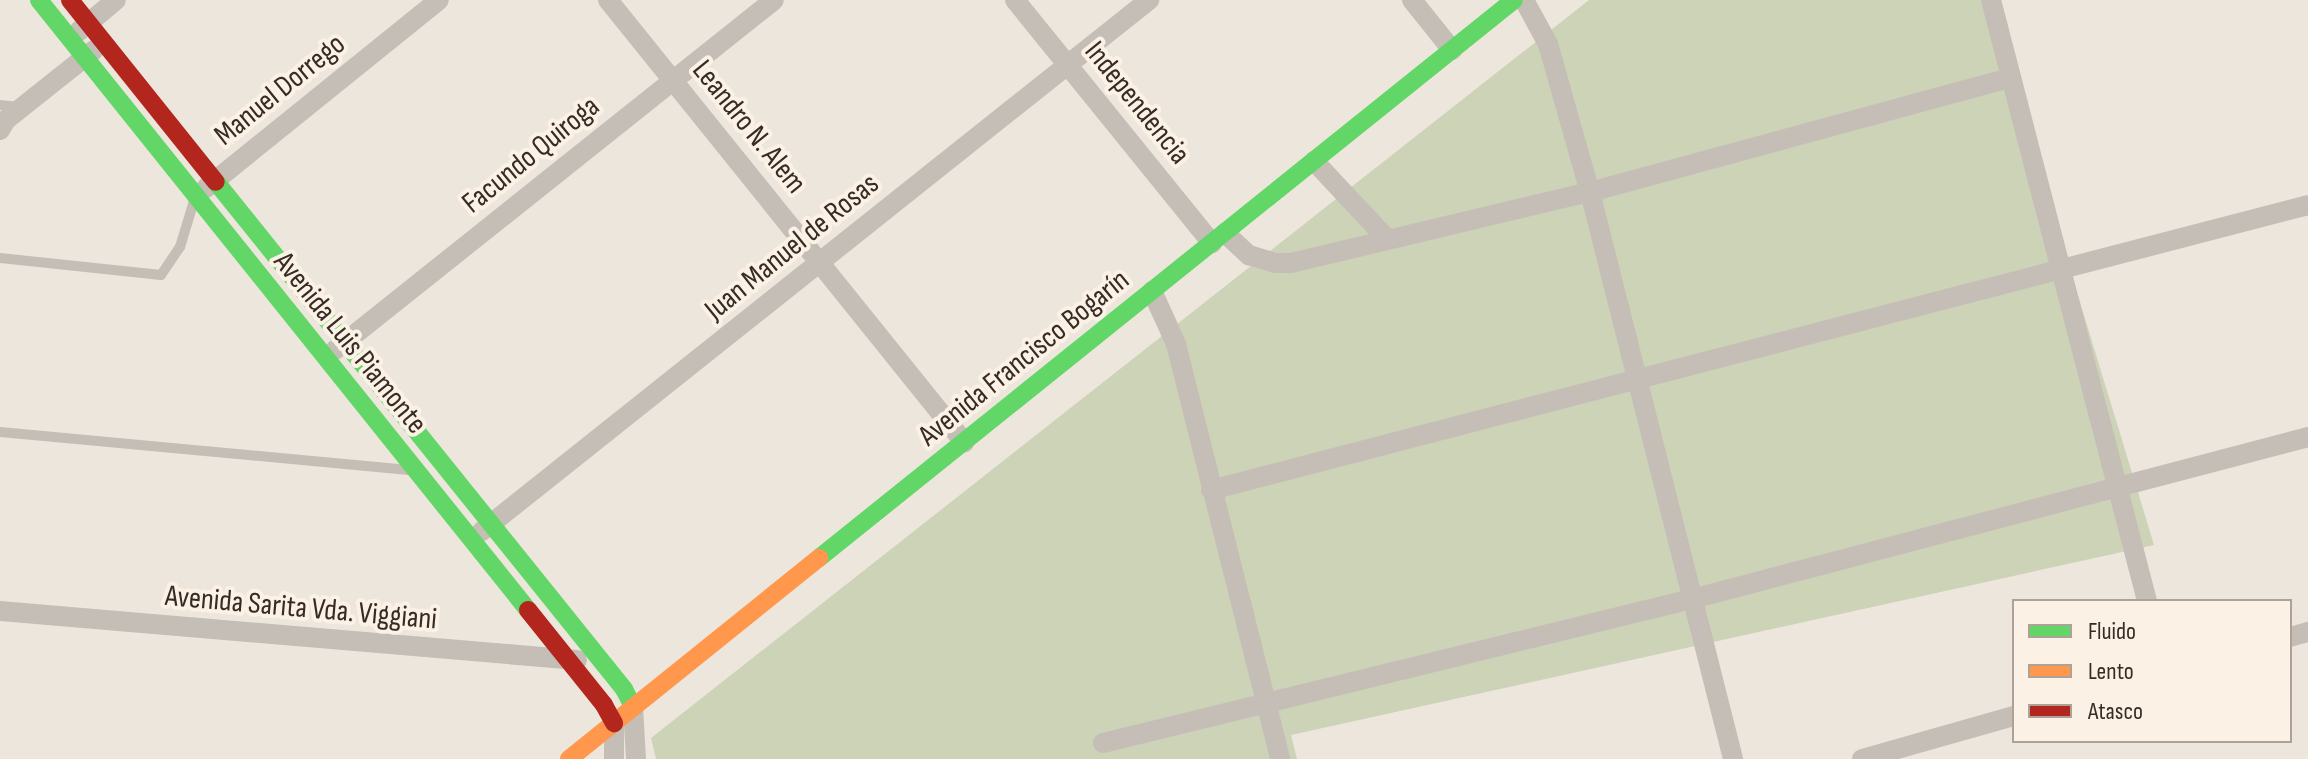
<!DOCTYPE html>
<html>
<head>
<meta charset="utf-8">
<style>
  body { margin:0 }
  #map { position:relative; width:2308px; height:759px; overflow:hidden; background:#ede6dd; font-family:"Sofia Sans Condensed",sans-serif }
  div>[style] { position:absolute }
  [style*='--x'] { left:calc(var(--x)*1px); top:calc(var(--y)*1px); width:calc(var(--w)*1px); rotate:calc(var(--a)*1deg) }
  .green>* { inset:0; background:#cdd3b6 }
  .lane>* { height:10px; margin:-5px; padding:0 5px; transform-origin:5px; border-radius:5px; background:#c5beb7 }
  .street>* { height:20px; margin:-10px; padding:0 10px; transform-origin:10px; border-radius:10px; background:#c5beb7 }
  .fast>* { height:18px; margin:-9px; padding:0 9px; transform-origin:9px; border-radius:9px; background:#63d668 }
  .slow>* { height:18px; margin:-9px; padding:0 9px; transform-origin:9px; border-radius:9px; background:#ff974d }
  .jam>* { height:18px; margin:-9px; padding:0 9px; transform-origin:9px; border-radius:9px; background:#b3261e }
  span { translate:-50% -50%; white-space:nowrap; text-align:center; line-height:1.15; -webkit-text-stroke:8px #fbf1e4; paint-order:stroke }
  .street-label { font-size:30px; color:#362b25 }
  .legend { position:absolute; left:2012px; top:599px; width:280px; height:144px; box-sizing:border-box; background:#fbf1e4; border:2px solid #aca298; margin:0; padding:10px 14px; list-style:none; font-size:24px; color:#362b25 }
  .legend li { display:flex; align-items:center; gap:16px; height:40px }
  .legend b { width:40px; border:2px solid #aca298 }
</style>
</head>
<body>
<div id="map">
  <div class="green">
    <i style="clip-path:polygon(1589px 0,1988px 0,2154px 545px,1291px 735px,1297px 759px,656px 759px,651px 738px)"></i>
  </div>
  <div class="lane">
    <i style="--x:0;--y:105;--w:20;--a:6"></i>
    <i style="--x:0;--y:258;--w:162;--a:6"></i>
    <i style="--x:161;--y:275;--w:34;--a:-56"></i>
    <i style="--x:180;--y:247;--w:48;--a:-73.1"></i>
    <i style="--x:0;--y:432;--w:413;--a:5.3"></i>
  </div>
  <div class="street">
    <i style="--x:608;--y:0;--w:568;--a:51.15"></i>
    <i style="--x:1015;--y:0;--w:313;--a:51"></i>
    <i style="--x:1412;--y:0;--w:64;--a:51.3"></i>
    <i style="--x:1524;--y:0;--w:50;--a:61.4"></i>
    <i style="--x:1548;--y:44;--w:154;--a:74.2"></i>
    <i style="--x:1590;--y:192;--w:585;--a:75.84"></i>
    <i style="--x:1991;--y:0;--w:621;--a:75.45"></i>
    <i style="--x:79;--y:31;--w:48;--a:-40"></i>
    <i style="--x:0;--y:130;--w:12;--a:-59"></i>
    <i style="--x:6;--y:120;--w:112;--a:-38.5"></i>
    <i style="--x:1314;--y:161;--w:107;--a:46.9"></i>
    <i style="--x:206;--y:188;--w:299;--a:-38.9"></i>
    <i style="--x:1225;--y:233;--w:33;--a:43"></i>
    <i style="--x:1249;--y:255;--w:27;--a:17"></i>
    <i style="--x:1275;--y:263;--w:16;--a:0"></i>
    <i style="--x:1291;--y:263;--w:307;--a:-13.4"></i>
    <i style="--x:1590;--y:192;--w:436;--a:-15.2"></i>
    <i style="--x:1152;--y:291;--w:58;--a:65.6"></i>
    <i style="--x:1176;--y:344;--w:428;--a:75.9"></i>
    <i style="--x:335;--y:350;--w:561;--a:-38.56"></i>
    <i style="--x:1211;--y:490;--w:1133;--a:-14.56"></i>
    <i style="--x:482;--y:531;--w:853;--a:-38.52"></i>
    <i style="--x:0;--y:611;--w:579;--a:4.85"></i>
    <i style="--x:2290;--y:637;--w:19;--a:-16"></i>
    <i style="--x:633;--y:707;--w:52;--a:86.7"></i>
    <i style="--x:614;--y:723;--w:36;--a:90"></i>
    <i style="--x:1103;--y:743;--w:606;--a:-13.74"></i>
    <i style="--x:1692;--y:599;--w:637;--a:-14.73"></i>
    <i style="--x:1862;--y:759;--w:158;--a:-15.8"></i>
  </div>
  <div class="fast">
    <i style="--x:39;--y:0;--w:782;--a:51.28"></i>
    <i style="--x:216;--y:182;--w:651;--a:51.18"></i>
    <i style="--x:624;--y:689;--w:20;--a:63"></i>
    <i style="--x:819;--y:558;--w:891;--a:-38.76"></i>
  </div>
  <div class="slow">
    <i style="--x:569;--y:759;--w:321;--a:-38.8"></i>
  </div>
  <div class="jam">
    <i style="--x:70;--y:0;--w:233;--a:51.3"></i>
    <i style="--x:528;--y:610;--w:122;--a:51.3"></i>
    <i style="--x:604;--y:705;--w:21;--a:61"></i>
  </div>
  <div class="street-label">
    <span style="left:280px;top:90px;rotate:-39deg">Manuel Dorrego</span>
    <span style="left:1137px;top:103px;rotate:51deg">Independencia</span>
    <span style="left:749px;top:127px;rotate:51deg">Leandro N. Alem</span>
    <span style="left:531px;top:155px;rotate:-39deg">Facundo Quiroga</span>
    <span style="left:792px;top:247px;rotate:-39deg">Juan Manuel de Rosas</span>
    <span style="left:350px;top:343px;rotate:51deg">Avenida Luis Piamonte</span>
    <span style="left:1024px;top:358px;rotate:-39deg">Avenida Francisco Bogarín</span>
    <span style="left:301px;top:608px;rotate:5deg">Avenida Sarita Vda. Viggiani</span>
  </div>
  <ul class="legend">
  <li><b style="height:10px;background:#63d668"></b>Fluido</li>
  <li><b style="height:10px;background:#ff974d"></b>Lento</li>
  <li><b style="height:10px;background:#b3261e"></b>Atasco</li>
  </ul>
</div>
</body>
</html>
